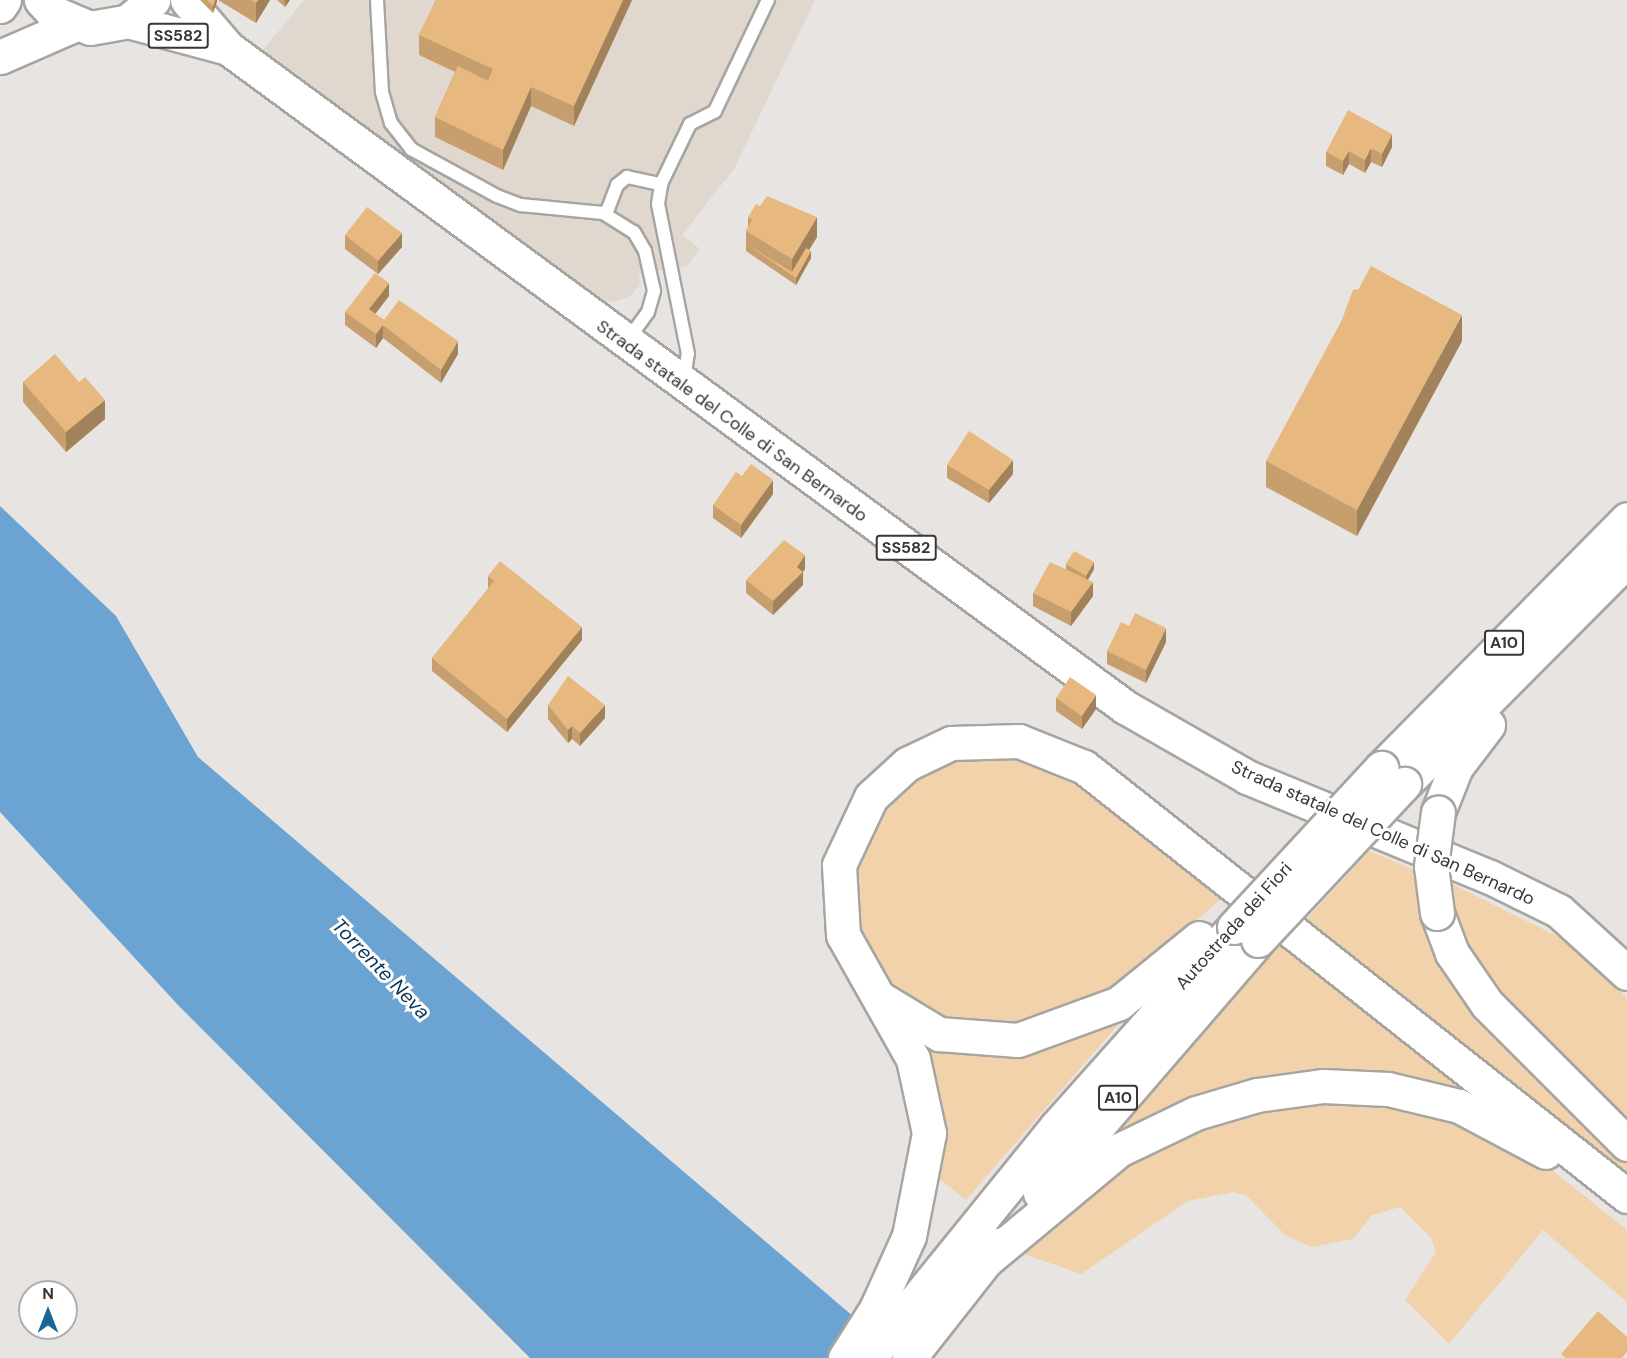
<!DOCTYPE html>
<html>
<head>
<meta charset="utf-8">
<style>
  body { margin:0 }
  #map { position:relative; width:1627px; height:1358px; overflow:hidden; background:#e7e4e1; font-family:"DM Sans",sans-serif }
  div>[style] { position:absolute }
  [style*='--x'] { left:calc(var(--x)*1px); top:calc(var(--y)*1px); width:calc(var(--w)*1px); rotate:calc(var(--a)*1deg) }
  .built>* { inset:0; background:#e0d8cf }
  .green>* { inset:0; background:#f2d2aa }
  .water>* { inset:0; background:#6ba4d3 }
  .roads { filter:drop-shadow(2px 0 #a7a5a2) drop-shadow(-2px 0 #a7a5a2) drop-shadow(0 2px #a7a5a2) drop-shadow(0 -2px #a7a5a2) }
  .service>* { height:12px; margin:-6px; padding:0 6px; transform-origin:6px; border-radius:6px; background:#fff }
  .primary>* { height:33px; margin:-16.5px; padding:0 16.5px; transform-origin:16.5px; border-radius:16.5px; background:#fff }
  .motorway>* { height:33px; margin:-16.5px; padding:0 16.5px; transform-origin:16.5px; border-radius:16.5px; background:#fff }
  .bridges { filter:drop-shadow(2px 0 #a7a5a2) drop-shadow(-2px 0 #a7a5a2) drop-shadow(0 2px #a7a5a2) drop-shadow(0 -2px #a7a5a2) }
  .motorway-bridge>* { height:33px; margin:-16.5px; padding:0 16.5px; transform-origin:16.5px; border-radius:16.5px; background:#fff }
  .wall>* { inset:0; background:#c79f6e }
  .shaded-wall>* { inset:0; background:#a2825a }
  .building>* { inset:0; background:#e7b980 }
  span { translate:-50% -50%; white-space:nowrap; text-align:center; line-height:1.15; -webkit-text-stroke:6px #fff; paint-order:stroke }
  .shield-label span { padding:2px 4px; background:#fff; border:2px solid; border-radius:4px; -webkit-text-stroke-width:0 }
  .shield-label { font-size:16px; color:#383736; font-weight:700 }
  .street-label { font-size:18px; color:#383736 }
  .water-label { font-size:20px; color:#0a3757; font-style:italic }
  .north { position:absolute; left:18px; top:1280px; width:60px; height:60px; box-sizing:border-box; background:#fff; border:2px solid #afafaf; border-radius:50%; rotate:0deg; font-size:16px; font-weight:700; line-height:24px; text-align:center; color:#383736 }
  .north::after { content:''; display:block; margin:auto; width:21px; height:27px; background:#1b6599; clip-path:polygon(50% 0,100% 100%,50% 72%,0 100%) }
</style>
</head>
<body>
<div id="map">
  <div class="built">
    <i style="clip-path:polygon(304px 0,815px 0,734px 169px,682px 235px,700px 249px,687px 266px,639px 274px,640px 285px,629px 297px,612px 302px,599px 300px,263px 50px)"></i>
  </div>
  <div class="green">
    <i style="clip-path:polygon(1007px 753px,1074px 778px,1224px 896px,1121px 987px,1033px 1025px,953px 1026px,896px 994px,881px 977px,859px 936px,853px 886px,857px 858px,887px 798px,906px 781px,956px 757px)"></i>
    <i style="clip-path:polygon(1369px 851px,1414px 870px,1424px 919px,1627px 1155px,1627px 1176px,1304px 922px)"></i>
    <i style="clip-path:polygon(1444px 880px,1585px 950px,1627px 999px,1627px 1133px,1491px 992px,1462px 947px)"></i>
    <i style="clip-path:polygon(1283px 943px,1457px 1081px,1451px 1089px,1433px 1084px,1114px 1131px)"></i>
    <i style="clip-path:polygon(1114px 1012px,1122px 1020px,966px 1200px,934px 1174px,920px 1039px)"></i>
    <i style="clip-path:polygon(1312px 1098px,1380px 1098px,1493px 1134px,1552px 1170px,1627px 1230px,1627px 1302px,1543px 1230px,1449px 1344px,1405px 1300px,1436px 1252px,1431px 1238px,1400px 1207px,1372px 1215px,1353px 1239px,1311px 1247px,1285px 1235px,1247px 1196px,1234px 1192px,1188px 1201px,1081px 1274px,1024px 1254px,1060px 1208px,1159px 1137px)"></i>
  </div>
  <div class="water">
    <i style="clip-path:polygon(0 506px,116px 616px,198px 757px,902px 1358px,530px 1358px,178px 1005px,0 812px)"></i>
  </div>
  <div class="roads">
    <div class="service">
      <i style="--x:377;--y:0;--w:92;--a:86.9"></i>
      <i style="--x:382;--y:92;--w:32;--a:74"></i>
      <i style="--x:391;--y:123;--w:33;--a:52"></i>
      <i style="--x:411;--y:149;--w:98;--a:28.7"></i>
      <i style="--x:497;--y:196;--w:26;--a:21"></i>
      <i style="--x:521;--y:205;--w:82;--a:5.6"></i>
      <i style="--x:603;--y:213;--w:36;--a:32"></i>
      <i style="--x:634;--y:232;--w:22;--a:60"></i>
      <i style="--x:645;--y:251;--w:41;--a:77.3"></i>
      <i style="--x:654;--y:291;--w:22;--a:106"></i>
      <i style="--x:648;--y:312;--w:36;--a:126"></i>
      <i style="--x:606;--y:214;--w:31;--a:-69"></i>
      <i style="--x:617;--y:185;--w:13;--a:-39"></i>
      <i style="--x:627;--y:177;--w:35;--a:12"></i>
      <i style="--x:684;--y:378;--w:24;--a:-81"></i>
      <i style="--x:688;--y:354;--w:153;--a:-101.3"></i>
      <i style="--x:658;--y:204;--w:20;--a:-81"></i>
      <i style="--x:661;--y:184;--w:67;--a:-64.2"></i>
      <i style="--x:690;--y:124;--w:28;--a:-27"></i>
      <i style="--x:715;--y:111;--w:123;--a:-64.5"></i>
    </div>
    <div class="primary">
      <i style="--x:41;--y:0;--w:16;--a:47"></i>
      <i style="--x:52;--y:12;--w:41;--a:22.8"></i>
      <i style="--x:90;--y:28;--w:39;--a:-10"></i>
      <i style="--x:128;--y:21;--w:33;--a:-40"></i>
      <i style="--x:187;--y:0;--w:63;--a:49.5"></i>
      <i style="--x:228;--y:48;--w:1113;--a:36.3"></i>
      <i style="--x:1125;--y:707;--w:141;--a:29.8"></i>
      <i style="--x:1247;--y:777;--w:263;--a:22.4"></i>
      <i style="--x:1490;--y:877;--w:77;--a:26.2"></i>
      <i style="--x:1559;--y:911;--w:92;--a:42.4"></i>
      <i style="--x:0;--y:6;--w:7;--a:-56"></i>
      <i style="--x:128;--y:21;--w:104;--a:15.1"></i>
      <i style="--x:0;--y:57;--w:83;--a:-23.5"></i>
    </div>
    <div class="motorway">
      <i style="--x:1381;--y:768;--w:350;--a:-45.3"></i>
      <i style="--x:1404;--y:784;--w:316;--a:-45.1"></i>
      <i style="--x:1438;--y:812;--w:48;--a:-68.2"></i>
      <i style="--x:1456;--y:767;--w:53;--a:-52.7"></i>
      <i style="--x:1437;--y:913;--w:43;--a:69.4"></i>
      <i style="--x:1452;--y:953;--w:62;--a:55.5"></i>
      <i style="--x:1487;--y:1004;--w:198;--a:45"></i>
      <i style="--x:883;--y:1000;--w:66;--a:31.3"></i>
      <i style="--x:939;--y:1034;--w:79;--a:4.3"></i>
      <i style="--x:1018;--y:1040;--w:108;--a:-20.1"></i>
      <i style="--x:1119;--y:1003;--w:103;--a:-39.1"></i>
      <i style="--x:1040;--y:1193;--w:334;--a:-49.2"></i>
      <i style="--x:984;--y:1262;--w:175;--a:-39.7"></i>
      <i style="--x:1119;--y:1150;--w:85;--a:-25.7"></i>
      <i style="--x:1196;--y:1113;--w:64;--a:-16.4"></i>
      <i style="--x:1257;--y:1095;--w:67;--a:-7.8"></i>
      <i style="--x:1323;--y:1086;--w:65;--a:2.6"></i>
      <i style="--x:1388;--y:1089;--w:73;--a:13.5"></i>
      <i style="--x:1459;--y:1106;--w:98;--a:27.9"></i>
      <i style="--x:845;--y:1358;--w:58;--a:-57.7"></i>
      <i style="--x:876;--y:1309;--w:80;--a:-65.7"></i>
      <i style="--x:909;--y:1236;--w:105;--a:-79"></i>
      <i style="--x:929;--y:1133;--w:76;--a:-102.2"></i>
      <i style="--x:913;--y:1059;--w:142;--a:-119.4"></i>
      <i style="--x:843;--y:935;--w:70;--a:-93.3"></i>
      <i style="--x:839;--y:865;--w:75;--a:-64.8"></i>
      <i style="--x:871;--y:797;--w:49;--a:-42.5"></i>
      <i style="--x:907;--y:764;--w:49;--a:-25.5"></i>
      <i style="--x:951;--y:743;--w:68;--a:-1.7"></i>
      <i style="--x:1019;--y:741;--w:70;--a:21.8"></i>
      <i style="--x:1084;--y:767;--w:692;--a:38.31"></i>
      <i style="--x:869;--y:1358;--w:299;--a:-51"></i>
      <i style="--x:1057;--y:1126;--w:266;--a:-48.3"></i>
      <i style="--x:909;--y:1358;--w:144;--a:-51.8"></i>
    </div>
  </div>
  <div class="bridges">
    <div class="motorway-bridge">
      <i style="--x:1437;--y:913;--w:47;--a:-97.3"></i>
      <i style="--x:1431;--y:866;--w:54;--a:-82.6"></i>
      <i style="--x:1234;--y:927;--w:217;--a:-47.2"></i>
      <i style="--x:1258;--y:940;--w:214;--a:-46.9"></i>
    </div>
  </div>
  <div class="wall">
    <i style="clip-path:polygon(200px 0,217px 0,213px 13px)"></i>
    <i style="clip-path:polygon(218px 0,270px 0,256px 23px)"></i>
    <i style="clip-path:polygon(277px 0,290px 0,285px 7px)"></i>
    <i style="clip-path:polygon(436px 0,632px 0,574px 126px,531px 106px,503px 170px,435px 137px,435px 117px,455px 72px,419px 55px,419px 35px)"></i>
    <i style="clip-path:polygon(1392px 147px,1382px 167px,1371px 162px,1365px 173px,1349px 164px,1343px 175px,1326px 166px,1326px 152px)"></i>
    <i style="clip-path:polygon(748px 217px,817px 237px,809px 250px,811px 258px,796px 285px,746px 251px,746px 231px,748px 227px)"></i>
    <i style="clip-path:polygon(345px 235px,402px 247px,378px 274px,345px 249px)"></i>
    <i style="clip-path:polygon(389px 296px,375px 314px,384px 320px,458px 354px,441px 383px,383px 338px,376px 348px,345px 325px,345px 312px)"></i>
    <i style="clip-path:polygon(1462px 341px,1357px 536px,1266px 487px,1266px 461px)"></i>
    <i style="clip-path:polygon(23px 382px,79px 382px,105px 419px,66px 452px,23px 402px)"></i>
    <i style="clip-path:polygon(947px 465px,1013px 474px,989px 503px,947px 478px)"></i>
    <i style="clip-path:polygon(742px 476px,773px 494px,741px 538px,713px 518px,713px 505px)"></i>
    <i style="clip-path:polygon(1066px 564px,1094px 569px,1088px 580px,1093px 596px,1071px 626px,1033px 606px,1033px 593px,1066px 569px)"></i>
    <i style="clip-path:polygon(805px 569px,803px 572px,803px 585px,773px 615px,746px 593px,746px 580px)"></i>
    <i style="clip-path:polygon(488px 576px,582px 640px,507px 732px,432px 671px,432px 658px,488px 589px)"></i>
    <i style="clip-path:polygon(1129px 626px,1166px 642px,1146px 683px,1107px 664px,1107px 651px)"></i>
    <i style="clip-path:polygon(1056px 698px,1096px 709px,1082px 729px,1056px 711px)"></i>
    <i style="clip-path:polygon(548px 705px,605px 718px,580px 746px,572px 739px,568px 743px,548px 719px)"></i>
  </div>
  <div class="shaded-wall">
    <i style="clip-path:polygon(215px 0,217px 0,217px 2px,213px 13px,213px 6px)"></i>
    <i style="clip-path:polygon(258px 0,270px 0,256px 23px,256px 3px)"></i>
    <i style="clip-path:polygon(285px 0,290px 0,285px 7px)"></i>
    <i style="clip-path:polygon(623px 0,632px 0,574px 126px,574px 106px)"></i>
    <i style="clip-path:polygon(531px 87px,531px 106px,503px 170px,503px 150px)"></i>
    <i style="clip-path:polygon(1392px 134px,1392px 147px,1382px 167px,1382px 154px)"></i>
    <i style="clip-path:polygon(1371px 148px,1371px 162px,1365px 173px,1365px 160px)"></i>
    <i style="clip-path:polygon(1349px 151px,1349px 164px,1343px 175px,1343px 161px)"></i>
    <i style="clip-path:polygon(817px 217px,817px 237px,793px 276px,792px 276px,792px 259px)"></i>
    <i style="clip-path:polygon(402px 233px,402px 247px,378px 274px,378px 261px)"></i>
    <i style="clip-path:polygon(811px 251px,811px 258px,796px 285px,796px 278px)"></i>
    <i style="clip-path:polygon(389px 283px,389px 296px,369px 322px,369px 309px)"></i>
    <i style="clip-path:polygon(1462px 315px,1462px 341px,1357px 536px,1357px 510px)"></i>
    <i style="clip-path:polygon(383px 325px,383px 338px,376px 348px,376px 334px)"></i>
    <i style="clip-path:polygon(458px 341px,458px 354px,441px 383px,441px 370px)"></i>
    <i style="clip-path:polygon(105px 400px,105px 419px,66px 452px,66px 432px)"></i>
    <i style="clip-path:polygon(1013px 460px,1013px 474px,989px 503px,989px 490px)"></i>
    <i style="clip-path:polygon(773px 480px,773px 494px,741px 538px,741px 525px)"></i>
    <i style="clip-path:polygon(805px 555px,805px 569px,803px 572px,803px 585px,773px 615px,773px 601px)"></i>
    <i style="clip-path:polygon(1094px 562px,1094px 569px,1086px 583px,1086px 576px)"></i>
    <i style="clip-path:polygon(1093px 582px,1093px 596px,1071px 626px,1071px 612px)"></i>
    <i style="clip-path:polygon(582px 627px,582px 640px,507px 732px,507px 719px)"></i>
    <i style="clip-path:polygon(1166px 628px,1166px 642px,1146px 683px,1146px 670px)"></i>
    <i style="clip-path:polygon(1096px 695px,1096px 709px,1082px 729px,1082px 716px)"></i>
    <i style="clip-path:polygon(605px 705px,605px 718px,580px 746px,580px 733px)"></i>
    <i style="clip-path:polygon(572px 726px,572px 739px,568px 743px,568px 730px)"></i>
  </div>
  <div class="building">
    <i style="clip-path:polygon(207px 0,215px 0,213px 6px)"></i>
    <i style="clip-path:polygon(251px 0,258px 0,256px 3px)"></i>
    <i style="clip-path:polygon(436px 0,623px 0,574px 106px,531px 87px,503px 150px,435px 117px,458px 66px,488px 81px,493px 69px,419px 35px)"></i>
    <i style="clip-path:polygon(1348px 110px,1392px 134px,1382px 154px,1371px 148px,1365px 160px,1349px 151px,1343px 161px,1326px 152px)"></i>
    <i style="clip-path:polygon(767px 196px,817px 217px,792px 259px,746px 231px,752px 220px,748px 217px,756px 204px,760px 206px)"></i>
    <i style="clip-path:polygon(367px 207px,402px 233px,378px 261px,345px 235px)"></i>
    <i style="clip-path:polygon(748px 245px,792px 272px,806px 248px,811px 251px,796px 278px)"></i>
    <i style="clip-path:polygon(1371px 266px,1462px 315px,1357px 510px,1266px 461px)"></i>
    <i style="clip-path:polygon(375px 273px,389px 283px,369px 309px,384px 320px,399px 300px,458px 341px,441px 370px,383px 325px,376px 334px,345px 312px)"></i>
    <i style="clip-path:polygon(1359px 289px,1341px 322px,1353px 290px)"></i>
    <i style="clip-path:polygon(55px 354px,79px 382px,85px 377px,105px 400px,66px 432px,23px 382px)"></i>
    <i style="clip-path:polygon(969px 431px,1013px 460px,989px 490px,947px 465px)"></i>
    <i style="clip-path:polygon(751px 464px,773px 480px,741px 525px,713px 505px,736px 472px,742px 476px)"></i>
    <i style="clip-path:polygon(784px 540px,805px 555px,797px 567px,803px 572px,773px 601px,746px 580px)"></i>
    <i style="clip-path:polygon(1074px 551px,1094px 562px,1086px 576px,1066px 564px)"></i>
    <i style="clip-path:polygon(500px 561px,582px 627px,507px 719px,432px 658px,494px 581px,488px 576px)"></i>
    <i style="clip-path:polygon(1050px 562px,1093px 582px,1071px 612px,1033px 593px)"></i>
    <i style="clip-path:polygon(1135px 613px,1166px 628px,1146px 670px,1107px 651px,1121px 622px,1129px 626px)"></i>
    <i style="clip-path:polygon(568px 676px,605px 705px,580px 733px,572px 726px,568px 730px,548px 705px)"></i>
    <i style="clip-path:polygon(1070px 677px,1096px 695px,1082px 716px,1056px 698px)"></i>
    <i style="clip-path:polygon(1598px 1311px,1627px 1337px,1627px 1352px,1622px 1358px,1566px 1358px,1561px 1354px)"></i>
  </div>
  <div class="shield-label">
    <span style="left:178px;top:36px">SS582</span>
    <span style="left:906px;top:548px">SS582</span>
    <span style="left:1504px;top:643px">A10</span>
    <span style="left:1118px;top:1098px">A10</span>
  </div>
  <div class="street-label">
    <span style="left:732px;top:421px;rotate:36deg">Strada statale del Colle di San Bernardo</span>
    <span style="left:1383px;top:833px;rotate:24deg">Strada statale del Colle di San Bernardo</span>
    <span style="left:1234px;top:926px;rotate:-48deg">Autostrada dei Fiori</span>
  </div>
  <div class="water-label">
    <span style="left:381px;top:969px;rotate:46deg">Torrente Neva</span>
  </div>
  <div class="north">N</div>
</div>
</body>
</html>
